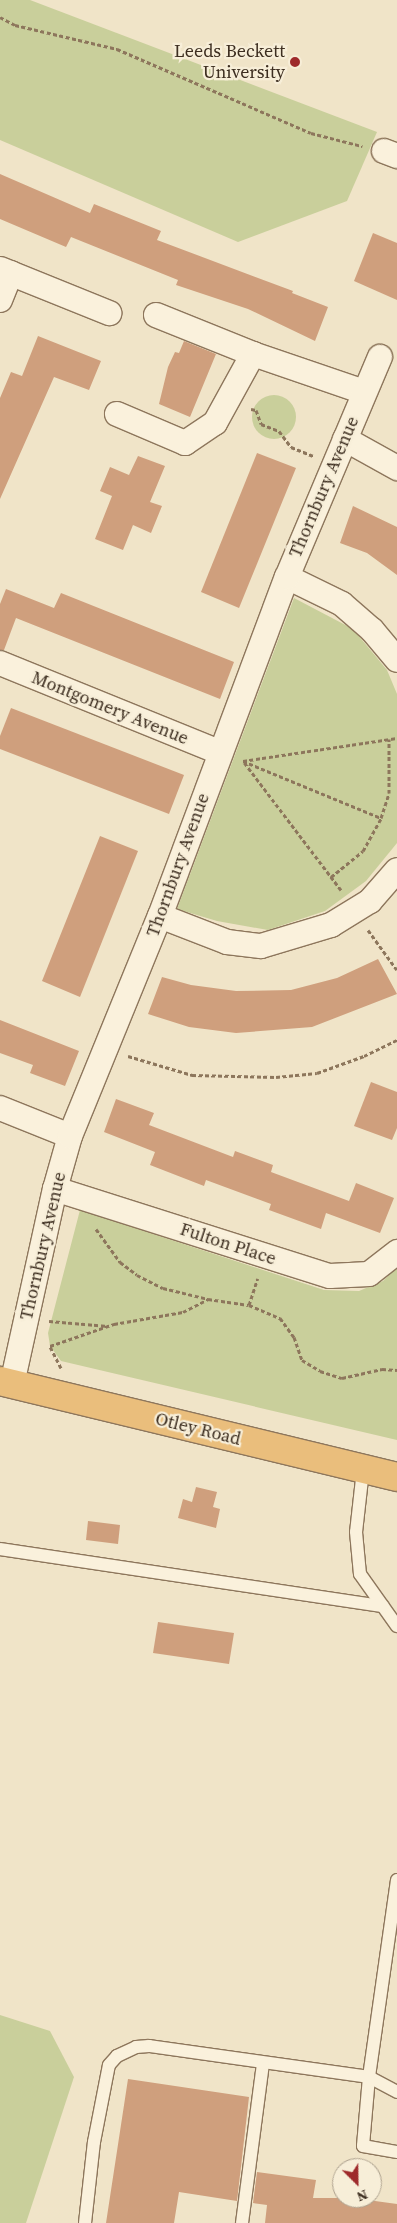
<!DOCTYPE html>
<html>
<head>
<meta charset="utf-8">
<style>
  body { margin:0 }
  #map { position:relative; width:397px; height:2223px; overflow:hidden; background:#f0e4c8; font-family:"Source Serif 4",serif }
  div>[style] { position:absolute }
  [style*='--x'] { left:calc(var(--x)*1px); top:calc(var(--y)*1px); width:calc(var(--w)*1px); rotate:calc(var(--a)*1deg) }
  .green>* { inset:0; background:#c9cf9b }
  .round { border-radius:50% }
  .building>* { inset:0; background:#cf9f7d }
  .path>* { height:3px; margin-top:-1.5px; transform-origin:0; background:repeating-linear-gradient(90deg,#8d765c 0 4px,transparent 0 6.5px) }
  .roads { filter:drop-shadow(1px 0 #8d765c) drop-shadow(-1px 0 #8d765c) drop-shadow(0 1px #8d765c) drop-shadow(0 -1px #8d765c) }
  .service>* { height:12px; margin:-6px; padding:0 6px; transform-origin:6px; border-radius:6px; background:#faf1dc }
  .minor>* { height:24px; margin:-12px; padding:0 12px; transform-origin:12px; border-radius:12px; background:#faf1dc }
  .trunk>* { height:28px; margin:-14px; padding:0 14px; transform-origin:14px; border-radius:14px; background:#eabe7c }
  .dots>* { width:14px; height:14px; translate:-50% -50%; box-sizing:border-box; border:2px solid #f7eed8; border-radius:50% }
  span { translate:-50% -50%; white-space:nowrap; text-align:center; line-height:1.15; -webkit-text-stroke:4.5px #f7eed8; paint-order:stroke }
  .poi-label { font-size:18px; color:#3d2e20 }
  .right { translate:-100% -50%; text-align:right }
  .street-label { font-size:18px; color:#3d2e20 }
  .north { position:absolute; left:332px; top:2158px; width:50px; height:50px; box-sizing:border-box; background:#f7eed8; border:1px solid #ada18e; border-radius:50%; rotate:157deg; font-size:14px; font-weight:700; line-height:20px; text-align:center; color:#3d2e20 }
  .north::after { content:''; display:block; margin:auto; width:18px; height:22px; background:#9e2a2b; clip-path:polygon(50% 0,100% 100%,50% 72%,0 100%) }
</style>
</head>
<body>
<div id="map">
  <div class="green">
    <i style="clip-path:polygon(0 0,30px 0,377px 132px,347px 201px,238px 242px,0 140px)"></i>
    <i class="round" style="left:252px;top:395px;width:44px;height:44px"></i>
    <i style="clip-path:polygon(294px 598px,353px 629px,387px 670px,397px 694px,397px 843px,366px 881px,325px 911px,268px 930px,217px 921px,177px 909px)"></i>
    <i style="clip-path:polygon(80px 1210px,324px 1290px,359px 1291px,383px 1281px,397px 1267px,397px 1440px,61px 1361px,50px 1346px,48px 1333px)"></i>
    <i style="clip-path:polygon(0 2015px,50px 2031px,74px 2077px,26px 2223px,0 2223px)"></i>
  </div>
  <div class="building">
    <i style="clip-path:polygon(0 174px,90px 213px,94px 204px,161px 231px,157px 240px,293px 291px,292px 293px,328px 307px,315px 341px,248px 309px,176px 285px,178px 280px,71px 237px,66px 247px,0 219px)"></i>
    <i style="clip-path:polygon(373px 233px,397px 243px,397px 300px,354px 281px)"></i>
    <i style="clip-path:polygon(38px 336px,101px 361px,89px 390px,54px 377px,0 499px,0 398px,11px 372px,22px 376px)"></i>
    <i style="clip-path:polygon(184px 341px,216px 354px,190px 417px,159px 404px,168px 367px,175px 352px,179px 353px)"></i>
    <i style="clip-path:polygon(257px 453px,296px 468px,239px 608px,201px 592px)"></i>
    <i style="clip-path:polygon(138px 456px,165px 466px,150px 502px,162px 506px,151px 533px,133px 525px,123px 550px,95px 539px,112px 496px,100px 491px,110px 467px,129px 475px)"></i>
    <i style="clip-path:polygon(353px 506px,397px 527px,397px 575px,367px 553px,340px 543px)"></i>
    <i style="clip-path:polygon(6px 589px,54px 608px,61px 593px,234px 662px,220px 699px,16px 618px,4px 650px,0 650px,0 604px)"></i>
    <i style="clip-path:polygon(11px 708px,184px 775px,169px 814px,0 749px,0 736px)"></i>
    <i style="clip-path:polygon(100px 836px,138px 851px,80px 997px,42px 981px)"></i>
    <i style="clip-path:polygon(378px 959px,397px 994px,312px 1027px,236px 1033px,189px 1027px,148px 1014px,162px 977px,191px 985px,236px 991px,291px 990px,337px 978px)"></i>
    <i style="clip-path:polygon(0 1020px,79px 1051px,65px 1086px,30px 1073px,33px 1065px,0 1053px)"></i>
    <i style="clip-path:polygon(371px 1082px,397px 1092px,397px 1128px,392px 1140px,354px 1126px)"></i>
    <i style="clip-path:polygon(116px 1099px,154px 1113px,149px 1125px,233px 1157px,235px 1151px,273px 1165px,271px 1172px,349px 1201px,356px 1183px,394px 1198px,380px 1233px,326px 1213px,321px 1229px,269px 1210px,271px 1204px,206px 1180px,204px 1186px,150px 1165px,155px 1152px,104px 1132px)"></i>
    <i style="clip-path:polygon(196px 1487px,217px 1492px,213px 1507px,220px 1509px,216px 1528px,178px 1518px,183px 1499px,192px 1502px)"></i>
    <i style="clip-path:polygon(88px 1521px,120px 1525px,118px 1544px,86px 1540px)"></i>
    <i style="clip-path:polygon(158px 1622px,234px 1633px,229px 1664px,153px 1653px)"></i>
    <i style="clip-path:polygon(128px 2079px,249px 2097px,237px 2201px,179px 2192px,174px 2223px,106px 2223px)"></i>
    <i style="clip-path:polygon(257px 2172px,316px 2180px,313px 2198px,353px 2198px,397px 2204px,397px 2223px,265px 2223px,267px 2205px,253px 2203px)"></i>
  </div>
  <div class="path">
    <i style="--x:0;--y:17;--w:17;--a:28"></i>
    <i style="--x:15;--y:25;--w:105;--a:13.2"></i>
    <i style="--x:117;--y:49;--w:211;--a:23.4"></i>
    <i style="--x:311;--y:133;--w:53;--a:14.3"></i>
    <i style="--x:251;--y:409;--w:5;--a:11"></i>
    <i style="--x:256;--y:410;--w:15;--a:70"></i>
    <i style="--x:261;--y:424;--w:19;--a:21"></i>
    <i style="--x:279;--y:431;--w:20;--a:53"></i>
    <i style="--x:291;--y:447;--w:24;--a:22"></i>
    <i style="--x:243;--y:761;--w:149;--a:22.4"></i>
    <i style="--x:331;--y:877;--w:41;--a:-39.1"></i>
    <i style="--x:363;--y:851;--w:38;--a:-61"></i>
    <i style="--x:381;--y:818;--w:26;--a:-72"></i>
    <i style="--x:389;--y:793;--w:54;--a:-90"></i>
    <i style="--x:341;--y:890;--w:162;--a:-127.2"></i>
    <i style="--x:243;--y:761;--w:156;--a:-8.5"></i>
    <i style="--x:368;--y:930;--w:49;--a:54.1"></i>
    <i style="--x:128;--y:1056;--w:67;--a:16.5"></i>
    <i style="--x:192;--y:1075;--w:84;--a:1.4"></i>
    <i style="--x:276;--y:1077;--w:41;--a:-5.6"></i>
    <i style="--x:317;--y:1073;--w:50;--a:-19.9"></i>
    <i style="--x:364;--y:1056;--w:37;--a:-26"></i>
    <i style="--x:96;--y:1229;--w:41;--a:54"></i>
    <i style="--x:120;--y:1262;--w:21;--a:37"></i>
    <i style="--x:137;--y:1275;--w:29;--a:27"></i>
    <i style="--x:163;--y:1288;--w:46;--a:13.7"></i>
    <i style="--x:249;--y:1305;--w:28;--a:-72"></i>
    <i style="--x:49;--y:1321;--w:59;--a:4.8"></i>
    <i style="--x:61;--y:1368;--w:25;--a:-117"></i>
    <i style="--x:50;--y:1346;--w:68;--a:-19"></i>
    <i style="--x:114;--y:1324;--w:70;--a:-9.9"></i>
    <i style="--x:183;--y:1312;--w:28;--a:-27"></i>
    <i style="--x:208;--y:1299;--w:41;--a:8.3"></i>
    <i style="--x:249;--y:1305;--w:34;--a:23"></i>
    <i style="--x:280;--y:1318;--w:24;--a:54"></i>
    <i style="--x:294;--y:1337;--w:24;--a:71"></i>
    <i style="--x:302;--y:1360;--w:21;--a:31"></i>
    <i style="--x:320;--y:1371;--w:23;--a:18"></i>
    <i style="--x:342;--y:1378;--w:41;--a:-12.7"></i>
    <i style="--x:382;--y:1369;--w:15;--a:4"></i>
  </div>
  <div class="roads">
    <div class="service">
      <i style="--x:363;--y:1470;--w:62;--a:96.4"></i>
      <i style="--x:356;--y:1532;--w:42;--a:84.6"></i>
      <i style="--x:360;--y:1574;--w:64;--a:54.6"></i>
      <i style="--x:0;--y:1549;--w:387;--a:8.5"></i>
      <i style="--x:397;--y:1880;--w:199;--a:98.1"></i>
      <i style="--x:369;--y:2077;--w:32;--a:28"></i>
      <i style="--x:85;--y:2223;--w:81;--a:-83.7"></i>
      <i style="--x:94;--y:2142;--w:78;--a:-79"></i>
      <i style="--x:109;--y:2065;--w:12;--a:-48"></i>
      <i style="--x:117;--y:2056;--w:21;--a:-25"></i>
      <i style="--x:136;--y:2047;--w:13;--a:-4"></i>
      <i style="--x:149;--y:2046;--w:222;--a:8"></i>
      <i style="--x:369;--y:2077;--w:69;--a:95"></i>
      <i style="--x:363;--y:2146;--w:35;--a:10"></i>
      <i style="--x:242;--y:2223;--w:160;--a:-82.5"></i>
    </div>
    <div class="minor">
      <i style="--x:384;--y:151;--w:14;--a:21"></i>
      <i style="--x:0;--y:269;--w:118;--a:22"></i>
      <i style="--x:0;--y:300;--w:29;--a:-68"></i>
      <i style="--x:156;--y:315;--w:105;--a:21.9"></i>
      <i style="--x:253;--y:354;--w:117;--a:18.9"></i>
      <i style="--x:117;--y:414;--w:74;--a:23.1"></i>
      <i style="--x:185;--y:443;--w:36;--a:-34"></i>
      <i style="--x:215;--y:423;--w:79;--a:-61.2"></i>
      <i style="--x:345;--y:439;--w:60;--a:29.1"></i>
      <i style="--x:287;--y:577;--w:61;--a:26.1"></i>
      <i style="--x:342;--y:604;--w:40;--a:41"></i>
      <i style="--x:372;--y:630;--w:39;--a:50"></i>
      <i style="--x:0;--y:663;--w:236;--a:22.1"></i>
      <i style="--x:160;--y:916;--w:72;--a:21.2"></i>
      <i style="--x:227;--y:942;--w:34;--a:7"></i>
      <i style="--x:261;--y:946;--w:73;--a:-16.7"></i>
      <i style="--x:331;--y:925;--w:46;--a:-31.6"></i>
      <i style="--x:370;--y:901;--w:41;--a:-48.9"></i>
      <i style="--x:0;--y:1108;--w:75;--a:21.8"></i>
      <i style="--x:55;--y:1189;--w:288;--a:17.6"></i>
      <i style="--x:330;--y:1276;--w:39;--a:-3"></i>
      <i style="--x:369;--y:1274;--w:36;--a:-38"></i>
      <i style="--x:12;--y:1384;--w:200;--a:-77.6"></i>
      <i style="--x:55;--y:1189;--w:55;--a:-74.2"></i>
      <i style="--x:70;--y:1136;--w:238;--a:-67.8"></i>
      <i style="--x:160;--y:916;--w:362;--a:-69.5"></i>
      <i style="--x:287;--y:577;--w:239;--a:-67.1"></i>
    </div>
    <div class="trunk">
      <i style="--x:0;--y:1381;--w:408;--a:13.6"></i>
    </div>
  </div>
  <div class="dots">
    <i style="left:295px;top:62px;background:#9e2a2b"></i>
  </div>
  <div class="poi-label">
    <span class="right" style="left:285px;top:62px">Leeds Beckett<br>University</span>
  </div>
  <div class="street-label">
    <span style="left:324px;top:487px;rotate:-67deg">Thornbury Avenue</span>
    <span style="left:110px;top:708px;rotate:22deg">Montgomery Avenue</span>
    <span style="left:178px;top:865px;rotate:-70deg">Thornbury Avenue</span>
    <span style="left:228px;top:1244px;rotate:18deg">Fulton Place</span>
    <span style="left:43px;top:1246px;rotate:-77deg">Thornbury Avenue</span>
    <span style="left:198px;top:1429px;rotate:14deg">Otley Road</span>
  </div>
  <div class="north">N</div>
</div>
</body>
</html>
